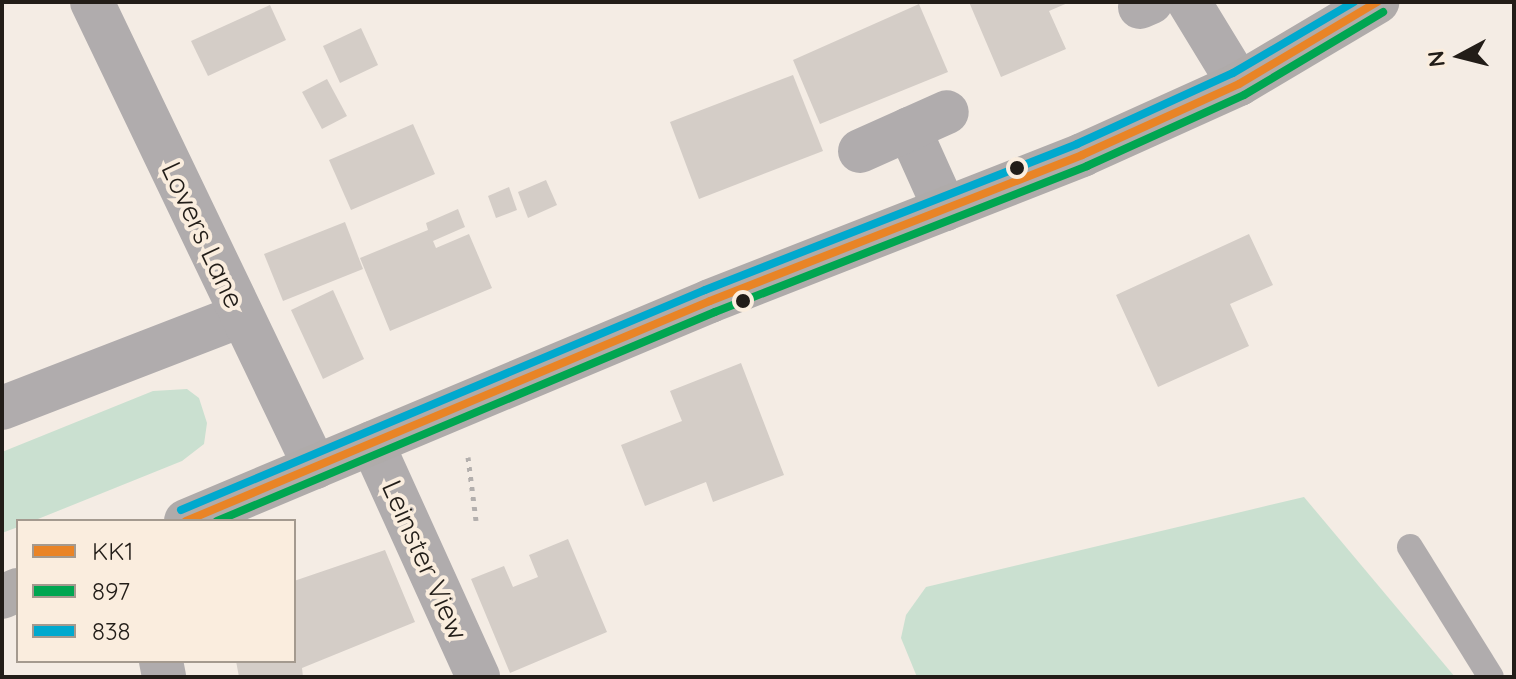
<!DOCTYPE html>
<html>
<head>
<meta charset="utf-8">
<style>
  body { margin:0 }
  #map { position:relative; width:1516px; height:679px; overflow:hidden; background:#f4ece4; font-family:Quicksand,sans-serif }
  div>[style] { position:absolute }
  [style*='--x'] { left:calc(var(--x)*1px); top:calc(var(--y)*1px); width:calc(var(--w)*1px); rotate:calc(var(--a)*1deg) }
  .green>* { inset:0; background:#cae0d0 }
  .building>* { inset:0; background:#d4cdc7 }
  .path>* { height:5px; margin-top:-2.5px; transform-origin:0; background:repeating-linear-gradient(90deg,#b3afad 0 4px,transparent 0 10px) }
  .service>* { height:26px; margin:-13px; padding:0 13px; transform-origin:13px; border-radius:13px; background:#b0acad }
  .minor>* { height:44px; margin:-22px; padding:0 22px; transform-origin:22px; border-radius:22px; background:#b0acad }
  .tertiary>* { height:44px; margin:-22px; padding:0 22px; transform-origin:22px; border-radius:22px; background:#b0acad }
  .secondary>* { height:44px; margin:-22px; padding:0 22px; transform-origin:22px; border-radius:22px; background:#afabaa }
  .bus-1>* { height:8px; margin:-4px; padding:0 4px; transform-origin:4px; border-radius:4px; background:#e98426 }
  .bus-2>* { height:8px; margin:-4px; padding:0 4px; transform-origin:4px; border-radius:4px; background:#00a651 }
  .bus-3>* { height:8px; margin:-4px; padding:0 4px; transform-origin:4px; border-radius:4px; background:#00a9ce }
  .dots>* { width:22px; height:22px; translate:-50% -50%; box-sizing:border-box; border:4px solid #faedde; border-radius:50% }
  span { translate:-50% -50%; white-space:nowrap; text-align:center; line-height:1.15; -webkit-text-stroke:8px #faedde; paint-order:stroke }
  .street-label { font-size:28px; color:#221d18 }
  .frame { position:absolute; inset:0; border:4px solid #221d18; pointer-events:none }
  .legend { position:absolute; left:16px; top:519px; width:280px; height:144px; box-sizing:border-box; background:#faedde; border:2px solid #a49a8f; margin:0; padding:10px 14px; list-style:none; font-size:24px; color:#221d18 }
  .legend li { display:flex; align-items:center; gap:16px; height:40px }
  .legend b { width:40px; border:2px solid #a49a8f }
  .north { position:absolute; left:1420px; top:16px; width:80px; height:80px; -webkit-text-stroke:6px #faedde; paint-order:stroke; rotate:263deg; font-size:22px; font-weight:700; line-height:32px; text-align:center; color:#221d18 }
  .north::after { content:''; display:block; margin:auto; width:28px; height:36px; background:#221d18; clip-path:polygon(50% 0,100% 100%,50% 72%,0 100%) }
</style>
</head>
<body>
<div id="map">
  <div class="green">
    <i style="clip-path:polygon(187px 389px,199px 398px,207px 423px,204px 444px,182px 461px,33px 521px,18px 521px,18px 527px,2px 533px,2px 452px,153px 391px)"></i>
    <i style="clip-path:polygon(1304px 497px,1455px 677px,917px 677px,901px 638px,906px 615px,926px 587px)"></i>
  </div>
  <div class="building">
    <i style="clip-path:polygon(969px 2px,1070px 2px,1049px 11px,1066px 49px,1001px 77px)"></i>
    <i style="clip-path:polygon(919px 4px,948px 72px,820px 124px,793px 60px)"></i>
    <i style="clip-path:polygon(270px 5px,286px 40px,208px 76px,191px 41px)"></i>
    <i style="clip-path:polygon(361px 28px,378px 65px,340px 83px,323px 46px)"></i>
    <i style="clip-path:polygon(793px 75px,823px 151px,699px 199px,670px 122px)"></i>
    <i style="clip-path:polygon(327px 79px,347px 116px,322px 129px,302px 92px)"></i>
    <i style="clip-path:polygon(413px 124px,435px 174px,351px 210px,329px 160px)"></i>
    <i style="clip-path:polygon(546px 180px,557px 205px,528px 218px,518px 192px)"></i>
    <i style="clip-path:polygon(509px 187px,517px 210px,496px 218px,488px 196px)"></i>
    <i style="clip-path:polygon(458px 209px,465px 227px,433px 241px,436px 248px,469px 234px,492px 288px,390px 331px,360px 258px,428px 230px,426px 223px)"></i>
    <i style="clip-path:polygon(345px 222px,363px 269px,283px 301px,264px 254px)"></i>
    <i style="clip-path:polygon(1249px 234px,1273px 285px,1230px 304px,1249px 346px,1158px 387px,1116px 295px)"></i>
    <i style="clip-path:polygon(333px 290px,364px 359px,323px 379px,291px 310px)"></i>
    <i style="clip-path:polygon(741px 363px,784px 475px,713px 502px,706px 482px,645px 506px,621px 445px,682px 421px,670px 391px)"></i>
    <i style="clip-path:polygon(568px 539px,607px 632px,510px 673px,471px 579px,504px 566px,513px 587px,538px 577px,529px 555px)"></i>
    <i style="clip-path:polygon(385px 550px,415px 622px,302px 668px,303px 677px,239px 677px,236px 661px,294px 661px,294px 581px)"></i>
  </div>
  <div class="path">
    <i style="--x:468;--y:457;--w:64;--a:82.8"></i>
  </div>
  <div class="service">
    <i style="--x:1410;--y:547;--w:153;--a:58.1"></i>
  </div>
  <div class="minor">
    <i style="--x:1189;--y:2;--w:96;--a:58.6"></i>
    <i style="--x:1140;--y:7;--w:12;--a:-24"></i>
    <i style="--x:909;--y:129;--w:88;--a:65.8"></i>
    <i style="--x:860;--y:151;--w:95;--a:-24.1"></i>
    <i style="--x:2;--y:408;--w:256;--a:-21.1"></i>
    <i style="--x:372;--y:443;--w:257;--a:65.6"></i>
    <i style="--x:161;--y:661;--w:16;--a:79"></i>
  </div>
  <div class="tertiary">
    <i style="--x:92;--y:2;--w:516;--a:64.38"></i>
  </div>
  <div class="secondary">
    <i style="--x:186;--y:521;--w:568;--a:-22.77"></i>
    <i style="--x:710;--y:301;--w:400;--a:-21.4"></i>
    <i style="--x:1082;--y:155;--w:172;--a:-24.3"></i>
    <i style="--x:1239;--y:84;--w:161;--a:-30.7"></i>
    <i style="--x:2;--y:597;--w:17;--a:-24"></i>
  </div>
  <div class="bus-1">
    <i style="--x:186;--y:521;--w:568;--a:-22.77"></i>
    <i style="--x:710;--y:301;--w:400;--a:-21.4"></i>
    <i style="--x:1082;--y:155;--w:172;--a:-24.3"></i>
    <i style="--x:1239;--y:84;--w:161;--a:-30.7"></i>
  </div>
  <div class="bus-2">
    <i style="--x:217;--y:521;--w:540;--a:-22.77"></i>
    <i style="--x:715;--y:312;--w:400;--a:-21.4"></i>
    <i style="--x:1087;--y:166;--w:172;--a:-24.3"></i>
    <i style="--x:1244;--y:95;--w:162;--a:-30.8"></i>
  </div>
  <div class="bus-3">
    <i style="--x:181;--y:510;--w:568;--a:-22.77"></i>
    <i style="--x:705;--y:290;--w:400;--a:-21.4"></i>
    <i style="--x:1077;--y:144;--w:171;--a:-24.5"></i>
    <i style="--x:1233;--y:73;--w:140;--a:-30.4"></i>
  </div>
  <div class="dots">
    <i style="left:1017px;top:168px;background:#221d18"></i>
    <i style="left:743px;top:301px;background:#221d18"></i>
  </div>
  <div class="street-label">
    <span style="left:203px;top:235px;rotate:65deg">Lovers Lane</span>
    <span style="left:425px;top:560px;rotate:66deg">Leinster View</span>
  </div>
  <div class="frame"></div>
  <ul class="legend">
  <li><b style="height:10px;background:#e98426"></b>KK1</li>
  <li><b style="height:10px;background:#00a651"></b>897</li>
  <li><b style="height:10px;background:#00a9ce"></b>838</li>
  </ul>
  <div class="north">N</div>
</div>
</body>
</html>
